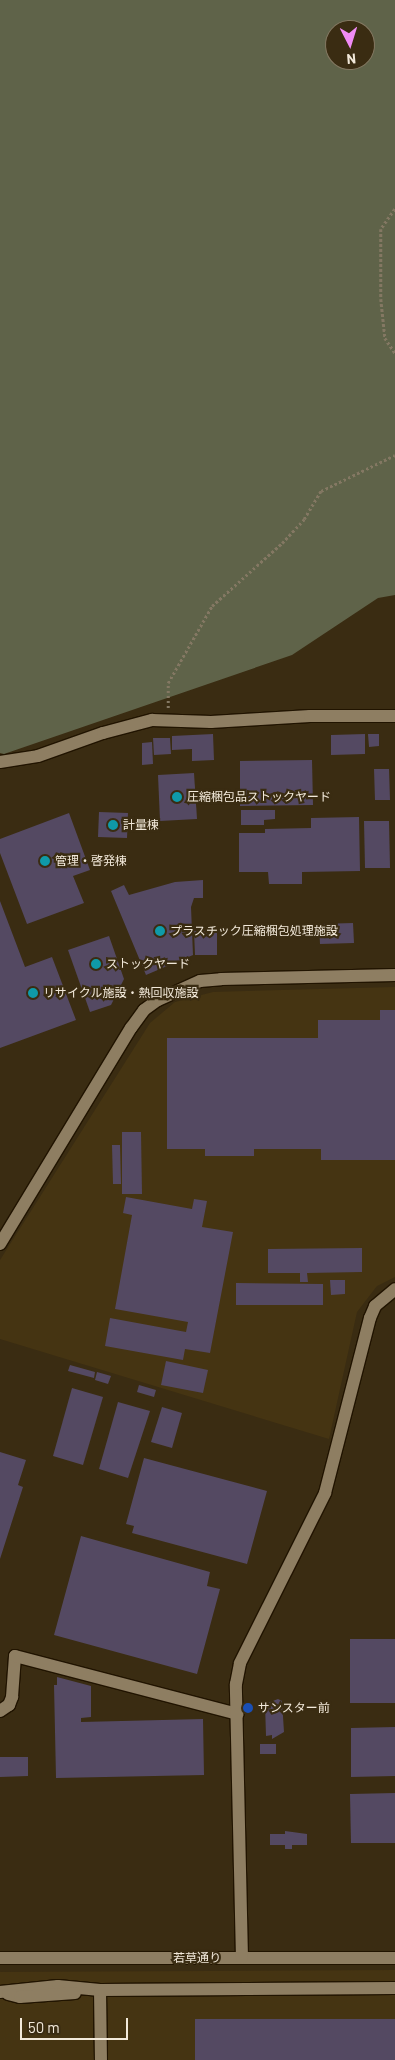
<!DOCTYPE html>
<html>
<head>
<meta charset="utf-8">
<style>
  body { margin:0 }
  #map { position:relative; width:395px; height:2060px; overflow:hidden; background:#3a2c12; font-family:Barlow,"Noto Sans JP",sans-serif }
  div>[style] { position:absolute }
  [style*='--x'] { left:calc(var(--x)*1px); top:calc(var(--y)*1px); width:calc(var(--w)*1px); rotate:calc(var(--a)*1deg) }
  .built>* { inset:0; background:#453412 }
  .forest>* { inset:0; background:#5f6349 }
  .building>* { inset:0; background:#544962 }
  .path>* { height:2.5px; margin-top:-1.25px; transform-origin:0; background:repeating-linear-gradient(90deg,#847863 0 2.5px,transparent 0 5px) }
  .roads { filter:drop-shadow(1px 0 #211400) drop-shadow(-1px 0 #211400) drop-shadow(0 1px #211400) drop-shadow(0 -1px #211400) }
  .minor>* { height:12px; margin:-6px; padding:0 6px; transform-origin:6px; border-radius:6px; background:#8e7e62 }
  .dots>* { width:14px; height:14px; translate:-50% -50%; box-sizing:border-box; border:2px solid #3a2c12; border-radius:50% }
  span { translate:-50% -50%; white-space:nowrap; text-align:center; line-height:1.15; -webkit-text-stroke:4.5px #3a2c12; paint-order:stroke }
  .poi-label { font-size:12px; color:#f2e9da }
  .left { translate:0 -50%; text-align:left }
  .street-label { font-size:12px; color:#f2e9da }
  .north { position:absolute; left:325px; top:20px; width:50px; height:50px; box-sizing:border-box; background:#3a2c12; border:1px solid #847862; border-radius:50%; rotate:175deg; font-size:14px; font-weight:700; line-height:20px; text-align:center; color:#f2e9da }
  .north::after { content:''; display:block; margin:auto; width:18px; height:22px; background:#f08bf5; clip-path:polygon(50% 0,100% 100%,50% 72%,0 100%) }
  .scale { position:absolute; left:20px; top:2018px; width:108px; height:22px; box-sizing:border-box; border:2px solid #f2e9da; border-top:0; padding-left:6px; font-size:15px; line-height:18px; white-space:nowrap; color:#f2e9da; -webkit-text-stroke:4px #3a2c12; paint-order:stroke }
</style>
</head>
<body>
<div id="map">
  <div class="built">
    <i style="clip-path:polygon(395px 987px,395px 1277px,377px 1286px,357px 1312px,329px 1439px,0 1339px,0 1260px,150px 1023px,175px 1002px,213px 992px)"></i>
    <i style="clip-path:polygon(395px 1970px,395px 2060px,0 2060px,0 1972px)"></i>
  </div>
  <div class="forest">
    <i style="clip-path:polygon(evenodd,0 0,395px 0,395px 595px,378px 598px,292px 655px,4px 754px,0 753px,0 0,335px 30px,365px 30px,365px 60px,335px 60px,335px 30px)"></i>
  </div>
  <div class="building">
    <i style="clip-path:polygon(213px 734px,214px 760px,192px 761px,192px 749px,172px 750px,172px 736px)"></i>
    <i style="clip-path:polygon(365px 734px,365px 754px,331px 755px,331px 735px)"></i>
    <i style="clip-path:polygon(368px 734px,379px 734px,379px 746px,369px 747px)"></i>
    <i style="clip-path:polygon(153px 738px,170px 738px,171px 754px,154px 755px)"></i>
    <i style="clip-path:polygon(152px 742px,153px 764px,142px 765px,142px 743px)"></i>
    <i style="clip-path:polygon(312px 760px,313px 805px,240px 806px,240px 761px)"></i>
    <i style="clip-path:polygon(374px 769px,389px 769px,390px 800px,375px 800px)"></i>
    <i style="clip-path:polygon(194px 773px,197px 819px,160px 821px,158px 775px)"></i>
    <i style="clip-path:polygon(241px 810px,275px 810px,275px 819px,264px 820px,264px 825px,241px 825px)"></i>
    <i style="clip-path:polygon(99px 812px,128px 813px,127px 838px,98px 837px)"></i>
    <i style="clip-path:polygon(69px 813px,90px 870px,73px 876px,84px 903px,27px 924px,0 853px,0 839px)"></i>
    <i style="clip-path:polygon(359px 817px,360px 871px,302px 872px,302px 884px,269px 884px,268px 872px,239px 872px,239px 833px,265px 833px,265px 829px,311px 828px,311px 818px)"></i>
    <i style="clip-path:polygon(364px 821px,389px 821px,390px 868px,365px 868px)"></i>
    <i style="clip-path:polygon(203px 880px,203px 898px,194px 898px,191px 907px,193px 955px,146px 975px,111px 891px,124px 885px,129px 895px,175px 882px)"></i>
    <i style="clip-path:polygon(0 901px,25px 967px,52px 957px,76px 1020px,0 1048px)"></i>
    <i style="clip-path:polygon(353px 923px,354px 943px,320px 944px,319px 924px)"></i>
    <i style="clip-path:polygon(194px 931px,217px 931px,217px 955px,195px 955px)"></i>
    <i style="clip-path:polygon(109px 936px,124px 979px,111px 1005px,90px 1012px,68px 950px)"></i>
    <i style="clip-path:polygon(380px 1010px,395px 1010px,395px 1160px,321px 1160px,321px 1149px,254px 1149px,254px 1156px,205px 1156px,205px 1149px,167px 1149px,167px 1038px,318px 1038px,318px 1020px,380px 1020px)"></i>
    <i style="clip-path:polygon(122px 1132px,141px 1132px,142px 1194px,122px 1194px)"></i>
    <i style="clip-path:polygon(112px 1145px,120px 1145px,121px 1184px,113px 1184px)"></i>
    <i style="clip-path:polygon(126px 1197px,192px 1209px,194px 1199px,207px 1201px,202px 1227px,233px 1232px,210px 1353px,185px 1349px,183px 1360px,105px 1346px,110px 1318px,186px 1332px,188px 1322px,115px 1309px,132px 1215px,123px 1213px)"></i>
    <i style="clip-path:polygon(362px 1248px,362px 1272px,307px 1273px,308px 1282px,300px 1282px,300px 1273px,268px 1273px,268px 1249px)"></i>
    <i style="clip-path:polygon(330px 1280px,345px 1280px,345px 1294px,331px 1295px)"></i>
    <i style="clip-path:polygon(236px 1283px,323px 1284px,323px 1305px,236px 1305px)"></i>
    <i style="clip-path:polygon(166px 1361px,208px 1370px,203px 1393px,161px 1385px)"></i>
    <i style="clip-path:polygon(70px 1365px,95px 1372px,94px 1378px,68px 1371px)"></i>
    <i style="clip-path:polygon(97px 1372px,111px 1376px,108px 1384px,95px 1380px)"></i>
    <i style="clip-path:polygon(139px 1385px,156px 1390px,154px 1397px,137px 1392px)"></i>
    <i style="clip-path:polygon(72px 1388px,103px 1397px,83px 1465px,53px 1456px)"></i>
    <i style="clip-path:polygon(118px 1402px,150px 1411px,128px 1478px,99px 1469px)"></i>
    <i style="clip-path:polygon(162px 1407px,182px 1413px,172px 1448px,151px 1442px)"></i>
    <i style="clip-path:polygon(0 1452px,26px 1460px,18px 1485px,23px 1487px,0 1559px)"></i>
    <i style="clip-path:polygon(144px 1458px,267px 1491px,247px 1564px,132px 1533px,134px 1526px,126px 1524px)"></i>
    <i style="clip-path:polygon(81px 1536px,210px 1572px,207px 1586px,220px 1589px,197px 1674px,54px 1635px)"></i>
    <i style="clip-path:polygon(350px 1639px,395px 1639px,395px 1703px,350px 1703px)"></i>
    <i style="clip-path:polygon(57px 1677px,91px 1686px,91px 1717px,81px 1718px,81px 1722px,203px 1719px,204px 1775px,56px 1778px,54px 1685px,57px 1685px)"></i>
    <i style="clip-path:polygon(278px 1699px,282px 1701px,284px 1732px,272px 1739px,272px 1735px,266px 1736px,265px 1704px)"></i>
    <i style="clip-path:polygon(395px 1727px,395px 1776px,351px 1777px,351px 1728px)"></i>
    <i style="clip-path:polygon(260px 1744px,276px 1744px,276px 1754px,260px 1754px)"></i>
    <i style="clip-path:polygon(0 1757px,28px 1757px,28px 1776px,0 1777px)"></i>
    <i style="clip-path:polygon(395px 1793px,395px 1843px,351px 1843px,350px 1794px)"></i>
    <i style="clip-path:polygon(285px 1831px,307px 1834px,307px 1845px,292px 1845px,292px 1849px,285px 1849px,285px 1845px,270px 1845px,270px 1834px,285px 1834px)"></i>
    <i style="clip-path:polygon(195px 2019px,395px 2019px,395px 2060px,195px 2060px)"></i>
  </div>
  <div class="path">
    <i style="--x:395;--y:209;--w:24;--a:125"></i>
    <i style="--x:381;--y:229;--w:70;--a:90"></i>
    <i style="--x:381;--y:299;--w:39;--a:84"></i>
    <i style="--x:385;--y:338;--w:18;--a:56"></i>
    <i style="--x:168;--y:708;--w:25;--a:-90"></i>
    <i style="--x:168;--y:683;--w:89;--a:-60.3"></i>
    <i style="--x:212;--y:606;--w:94;--a:-42"></i>
    <i style="--x:282;--y:543;--w:33;--a:-47"></i>
    <i style="--x:304;--y:519;--w:33;--a:-59"></i>
    <i style="--x:321;--y:491;--w:82;--a:-25.9"></i>
  </div>
  <div class="roads">
    <div class="minor">
      <i style="--x:0;--y:762;--w:38;--a:-9"></i>
      <i style="--x:38;--y:756;--w:69;--a:-19.5"></i>
      <i style="--x:103;--y:733;--w:51;--a:-14.9"></i>
      <i style="--x:152;--y:720;--w:59;--a:1.9"></i>
      <i style="--x:211;--y:722;--w:99;--a:-3.5"></i>
      <i style="--x:310;--y:716;--w:85;--a:0"></i>
      <i style="--x:0;--y:1244;--w:253;--a:-58.8"></i>
      <i style="--x:131;--y:1028;--w:22;--a:-54"></i>
      <i style="--x:144;--y:1010;--w:17;--a:-36"></i>
      <i style="--x:158;--y:1000;--w:46;--a:-24.3"></i>
      <i style="--x:200;--y:981;--w:21;--a:-5"></i>
      <i style="--x:221;--y:979;--w:174;--a:-1.3"></i>
      <i style="--x:0;--y:1711;--w:11;--a:-34"></i>
      <i style="--x:9;--y:1705;--w:9;--a:-69"></i>
      <i style="--x:12;--y:1697;--w:41;--a:-85.8"></i>
      <i style="--x:15;--y:1656;--w:230;--a:14.6"></i>
      <i style="--x:0;--y:1958;--w:395;--a:0"></i>
      <i style="--x:242;--y:1958;--w:274;--a:-91.3"></i>
      <i style="--x:236;--y:1684;--w:21;--a:-79"></i>
      <i style="--x:240;--y:1663;--w:190;--a:-63.4"></i>
      <i style="--x:325;--y:1493;--w:181;--a:-75.6"></i>
      <i style="--x:370;--y:1318;--w:13;--a:-67"></i>
      <i style="--x:375;--y:1306;--w:26;--a:-40"></i>
      <i style="--x:100;--y:1990;--w:70;--a:89.2"></i>
      <i style="--x:0;--y:1992;--w:58;--a:-5.9"></i>
      <i style="--x:58;--y:1986;--w:42;--a:5.4"></i>
      <i style="--x:100;--y:1990;--w:295;--a:-0.4"></i>
      <i style="--x:8;--y:1994;--w:12;--a:14"></i>
      <i style="--x:20;--y:1997;--w:55;--a:-4.2"></i>
    </div>
  </div>
  <div class="dots">
    <i style="left:177px;top:797px;background:#0f9aa8"></i>
    <i style="left:113px;top:825px;background:#0f9aa8"></i>
    <i style="left:45px;top:861px;background:#0f9aa8"></i>
    <i style="left:160px;top:931px;background:#0f9aa8"></i>
    <i style="left:96px;top:964px;background:#0f9aa8"></i>
    <i style="left:33px;top:993px;background:#0f9aa8"></i>
    <i style="left:248px;top:1708px;background:#1a4fb4"></i>
  </div>
  <div class="poi-label">
    <span class="left" style="left:187px;top:797px">圧縮梱包品ストックヤード</span>
    <span class="left" style="left:123px;top:825px">計量棟</span>
    <span class="left" style="left:55px;top:861px">管理・啓発棟</span>
    <span class="left" style="left:170px;top:931px">プラスチック圧縮梱包処理施設</span>
    <span class="left" style="left:106px;top:964px">ストックヤード</span>
    <span class="left" style="left:43px;top:993px">リサイクル施設・熱回収施設</span>
    <span class="left" style="left:258px;top:1708px">サンスター前</span>
  </div>
  <div class="street-label">
    <span style="left:197px;top:1958px">若草通り</span>
  </div>
  <div class="north">N</div>
  <div class="scale">50 m</div>
</div>
</body>
</html>
